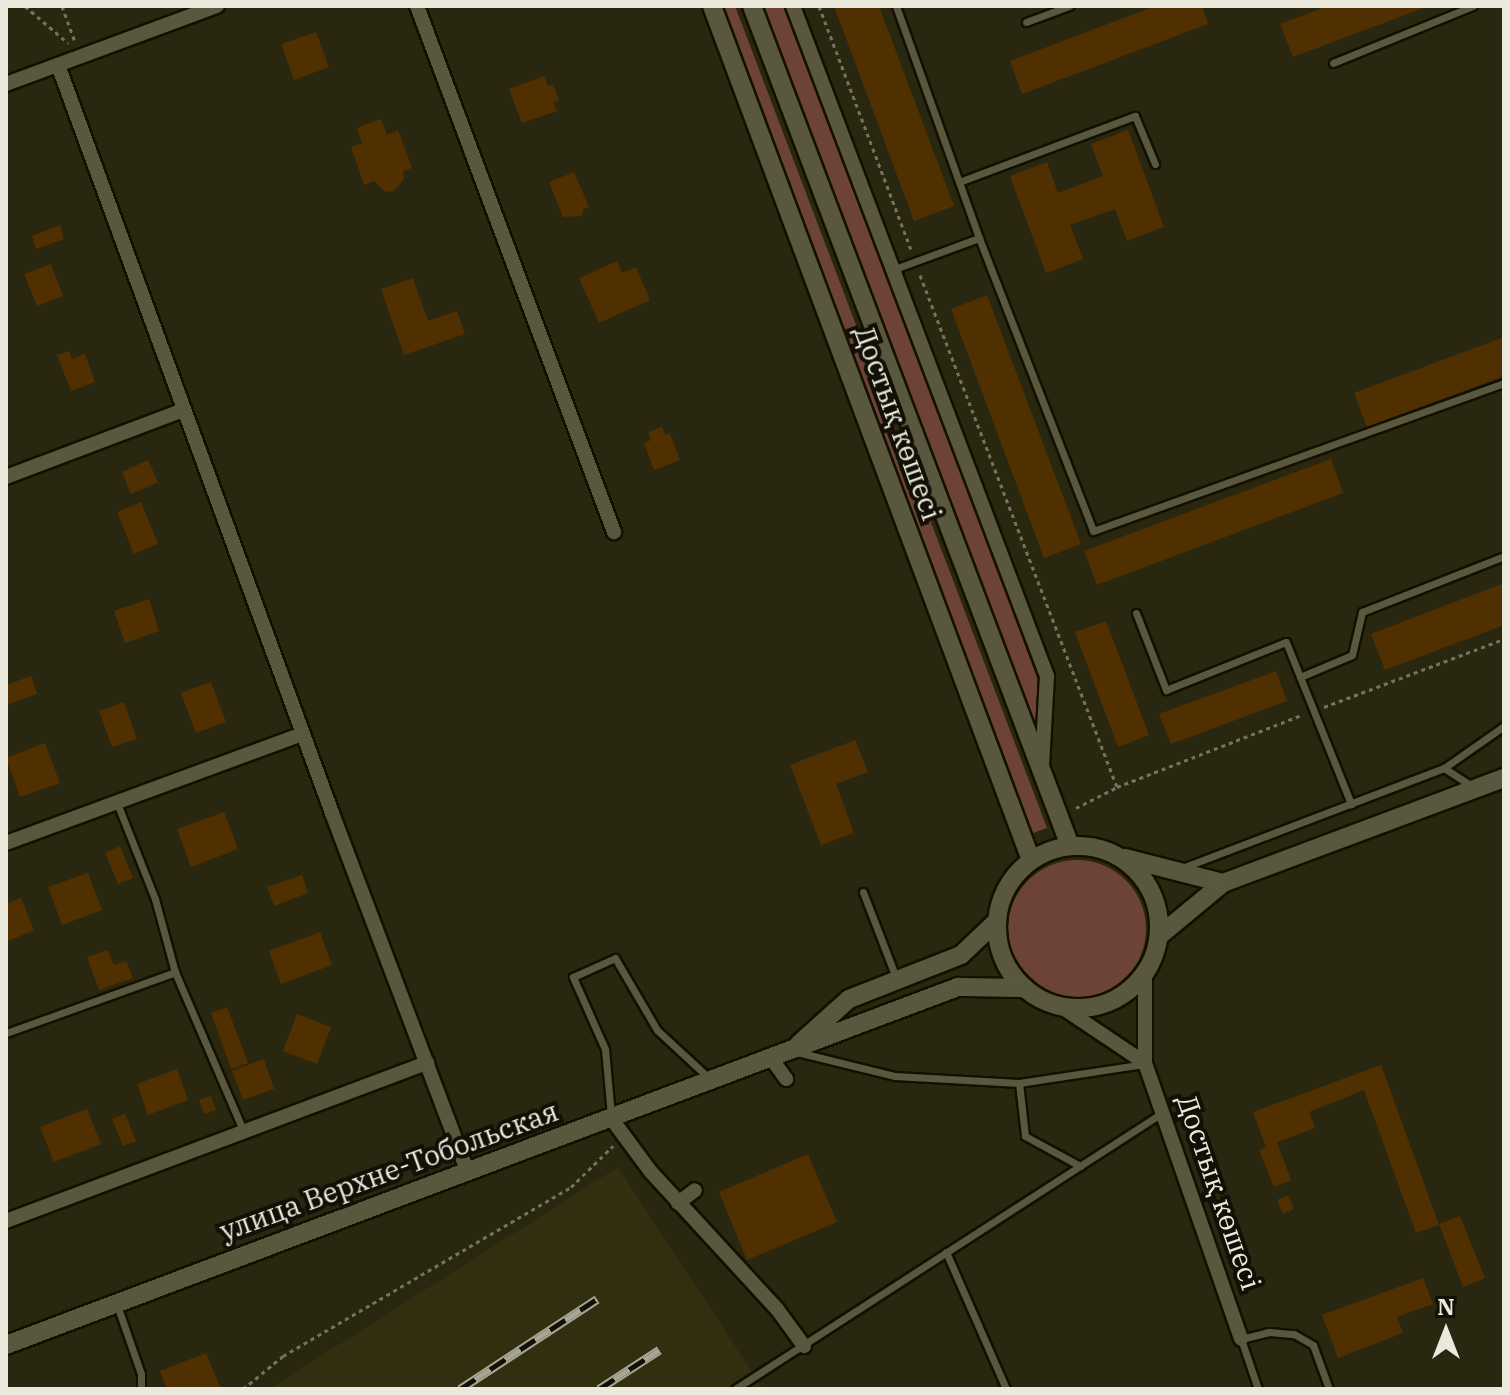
<!DOCTYPE html>
<html>
<head>
<meta charset="utf-8">
<style>
  body { margin:0 }
  #map { position:relative; width:1510px; height:1395px; overflow:hidden; background:#2a2711; font-family:"IBM Plex Serif",serif }
  div>[style] { position:absolute }
  [style*='--x'] { left:calc(var(--x)*1px); top:calc(var(--y)*1px); width:calc(var(--w)*1px); rotate:calc(var(--a)*1deg) }
  .built>* { inset:0; background:#322e10 }
  .green>* { inset:0; background:#6e4337 }
  .round { border-radius:50% }
  .building>* { inset:0; background:#503000 }
  .path>* { height:3px; margin-top:-1.5px; transform-origin:0; background:repeating-linear-gradient(90deg,#757360 0 4px,transparent 0 8px) }
  .roads { filter:drop-shadow(2px 0 #131000) drop-shadow(-2px 0 #131000) drop-shadow(0 2px #131000) drop-shadow(0 -2px #131000) }
  .service>* { height:7px; margin:-3.5px; padding:0 3.5px; transform-origin:3.5px; border-radius:3.5px; background:#5a573f }
  .minor>* { height:14px; margin:-7px; padding:0 7px; transform-origin:7px; border-radius:7px; background:#5a573f }
  .tertiary>* { height:18px; margin:-9px; padding:0 9px; transform-origin:9px; border-radius:9px; background:#5a573f }
  .tertiary>.ring { margin:-9px; padding:0; box-sizing:content-box; background:none; border:18px solid #5a573f; border-radius:50% }
  .rail>* { height:9px; margin-top:-4.5px; transform-origin:0; background:repeating-linear-gradient(90deg,#111007 0 18px,#a8a595 0 36px); box-sizing:border-box; border-block:2px solid #a8a595 }
  span { translate:-50% -50%; white-space:nowrap; text-align:center; line-height:1.15; -webkit-text-stroke:8px #111007; paint-order:stroke }
  .street-label { font-size:28px; color:#ebe9dc }
  .frame { position:absolute; inset:0; border:8px solid #ebe9dc; pointer-events:none }
  .north { position:absolute; left:1406px; top:1291px; width:80px; height:80px; -webkit-text-stroke:6px #111007; paint-order:stroke; rotate:0deg; font-size:22px; font-weight:700; line-height:32px; text-align:center; color:#ebe9dc }
  .north::after { content:''; display:block; margin:auto; width:28px; height:36px; background:#ebe9dc; clip-path:polygon(50% 0,100% 100%,50% 72%,0 100%) }
</style>
</head>
<body>
<div id="map">
  <div class="built">
    <i style="clip-path:polygon(618px 1167px,763px 1389px,269px 1389px)"></i>
  </div>
  <div class="green">
    <i style="clip-path:polygon(721px 6px,735px 6px,1047px 828px,1025px 836px,1027px 822px)"></i>
    <i style="clip-path:polygon(763px 6px,787px 6px,1038px 680px,1036px 730px)"></i>
    <i class="round" style="left:1008px;top:860px;width:138px;height:138px"></i>
  </div>
  <div class="building">
    <i style="clip-path:polygon(834px 6px,879px 6px,954px 206px,914px 221px)"></i>
    <i style="clip-path:polygon(1155px 6px,1202px 6px,1208px 24px,1022px 94px,1010px 61px)"></i>
    <i style="clip-path:polygon(1328px 6px,1429px 6px,1293px 57px,1280px 24px)"></i>
    <i style="clip-path:polygon(316px 32px,329px 67px,294px 80px,281px 44px)"></i>
    <i style="clip-path:polygon(544px 76px,548px 86px,553px 84px,559px 100px,553px 102px,557px 111px,522px 123px,509px 89px)"></i>
    <i style="clip-path:polygon(381px 119px,387px 135px,398px 130px,412px 168px,403px 171px,404px 179px,394px 191px,386px 192px,374px 181px,364px 185px,351px 147px,362px 143px,357px 128px)"></i>
    <i style="clip-path:polygon(1128px 130px,1164px 227px,1127px 241px,1115px 209px,1070px 225px,1083px 259px,1046px 273px,1010px 176px,1047px 162px,1058px 193px,1103px 176px,1091px 144px)"></i>
    <i style="clip-path:polygon(574px 172px,589px 207px,583px 209px,582px 216px,563px 217px,549px 182px)"></i>
    <i style="clip-path:polygon(60px 225px,64px 239px,36px 249px,32px 236px)"></i>
    <i style="clip-path:polygon(617px 261px,622px 273px,636px 267px,650px 300px,599px 323px,579px 278px)"></i>
    <i style="clip-path:polygon(51px 264px,63px 296px,37px 306px,24px 274px)"></i>
    <i style="clip-path:polygon(413px 278px,428px 321px,457px 311px,465px 334px,404px 355px,381px 289px)"></i>
    <i style="clip-path:polygon(987px 295px,1081px 544px,1044px 558px,951px 309px)"></i>
    <i style="clip-path:polygon(1504px 337px,1504px 376px,1367px 427px,1354px 393px)"></i>
    <i style="clip-path:polygon(69px 351px,72px 359px,85px 354px,95px 382px,71px 391px,57px 355px)"></i>
    <i style="clip-path:polygon(662px 427px,665px 435px,670px 433px,680px 460px,654px 470px,644px 443px,651px 440px,648px 432px)"></i>
    <i style="clip-path:polygon(1331px 459px,1343px 493px,1097px 585px,1084px 551px)"></i>
    <i style="clip-path:polygon(148px 460px,158px 482px,131px 494px,122px 472px)"></i>
    <i style="clip-path:polygon(141px 502px,158px 544px,134px 554px,117px 512px)"></i>
    <i style="clip-path:polygon(1504px 583px,1504px 625px,1385px 670px,1371px 634px)"></i>
    <i style="clip-path:polygon(149px 599px,159px 631px,125px 643px,114px 611px)"></i>
    <i style="clip-path:polygon(1106px 621px,1149px 735px,1118px 747px,1075px 632px)"></i>
    <i style="clip-path:polygon(1276px 671px,1287px 701px,1171px 744px,1159px 714px)"></i>
    <i style="clip-path:polygon(31px 676px,37px 694px,6px 705px,6px 685px)"></i>
    <i style="clip-path:polygon(211px 682px,226px 722px,196px 733px,181px 693px)"></i>
    <i style="clip-path:polygon(124px 702px,137px 739px,112px 747px,99px 711px)"></i>
    <i style="clip-path:polygon(855px 740px,868px 772px,836px 784px,854px 833px,821px 845px,790px 765px)"></i>
    <i style="clip-path:polygon(45px 743px,60px 783px,20px 797px,6px 758px)"></i>
    <i style="clip-path:polygon(224px 812px,238px 849px,191px 867px,177px 829px)"></i>
    <i style="clip-path:polygon(120px 846px,133px 878px,118px 884px,105px 853px)"></i>
    <i style="clip-path:polygon(88px 873px,102px 910px,62px 925px,48px 887px)"></i>
    <i style="clip-path:polygon(302px 875px,308px 893px,274px 906px,267px 887px)"></i>
    <i style="clip-path:polygon(21px 898px,34px 930px,6px 942px,6px 904px)"></i>
    <i style="clip-path:polygon(320px 932px,332px 965px,281px 984px,269px 951px)"></i>
    <i style="clip-path:polygon(108px 950px,114px 965px,126px 961px,133px 978px,99px 990px,87px 957px)"></i>
    <i style="clip-path:polygon(227px 1007px,248px 1063px,231px 1069px,211px 1013px)"></i>
    <i style="clip-path:polygon(297px 1014px,331px 1027px,317px 1064px,283px 1051px)"></i>
    <i style="clip-path:polygon(264px 1059px,274px 1089px,243px 1100px,232px 1071px)"></i>
    <i style="clip-path:polygon(1381px 1065px,1439px 1225px,1416px 1233px,1364px 1090px,1309px 1112px,1315px 1128px,1277px 1142px,1291px 1180px,1274px 1187px,1259px 1150px,1266px 1147px,1253px 1112px)"></i>
    <i style="clip-path:polygon(177px 1069px,188px 1100px,148px 1115px,137px 1084px)"></i>
    <i style="clip-path:polygon(211px 1096px,216px 1110px,204px 1114px,199px 1100px)"></i>
    <i style="clip-path:polygon(87px 1109px,101px 1144px,54px 1162px,40px 1127px)"></i>
    <i style="clip-path:polygon(125px 1114px,136px 1141px,123px 1146px,112px 1119px)"></i>
    <i style="clip-path:polygon(808px 1154px,837px 1222px,747px 1260px,719px 1192px)"></i>
    <i style="clip-path:polygon(1288px 1195px,1294px 1209px,1283px 1214px,1277px 1200px)"></i>
    <i style="clip-path:polygon(1460px 1216px,1485px 1278px,1463px 1287px,1439px 1224px)"></i>
    <i style="clip-path:polygon(1423px 1278px,1433px 1304px,1397px 1317px,1403px 1333px,1338px 1358px,1322px 1315px)"></i>
    <i style="clip-path:polygon(206px 1353px,221px 1389px,167px 1389px,160px 1371px)"></i>
  </div>
  <div class="path">
    <i style="--x:25;--y:6;--w:57;--a:40.7"></i>
    <i style="--x:62;--y:6;--w:38;--a:70"></i>
    <i style="--x:819;--y:6;--w:260;--a:69.3"></i>
    <i style="--x:920;--y:275;--w:549;--a:68.95"></i>
    <i style="--x:1324;--y:707;--w:192;--a:-20.7"></i>
    <i style="--x:1076;--y:808;--w:46;--a:-27.1"></i>
    <i style="--x:1117;--y:787;--w:199;--a:-21.3"></i>
    <i style="--x:243;--y:1389;--w:52;--a:-39.5"></i>
    <i style="--x:283;--y:1356;--w:334;--a:-30.4"></i>
    <i style="--x:571;--y:1187;--w:59;--a:-44.3"></i>
  </div>
  <div class="roads">
    <div class="service">
      <i style="--x:896;--y:6;--w:246;--a:70.3"></i>
      <i style="--x:979;--y:238;--w:314;--a:68.7"></i>
      <i style="--x:1093;--y:531;--w:437;--a:-19.8"></i>
      <i style="--x:1026;--y:22;--w:46;--a:-20.4"></i>
      <i style="--x:1333;--y:63;--w:151;--a:-22.2"></i>
      <i style="--x:959;--y:182;--w:188;--a:-20.6"></i>
      <i style="--x:1135;--y:116;--w:52;--a:67.4"></i>
      <i style="--x:892;--y:270;--w:93;--a:-20.2"></i>
      <i style="--x:1136;--y:613;--w:83;--a:68.7"></i>
      <i style="--x:1166;--y:690;--w:129;--a:-21.8"></i>
      <i style="--x:1286;--y:642;--w:175;--a:68.1"></i>
      <i style="--x:1300;--y:677;--w:56;--a:-22.9"></i>
      <i style="--x:1352;--y:655;--w:44;--a:-76.9"></i>
      <i style="--x:1362;--y:612;--w:153;--a:-21.5"></i>
      <i style="--x:1444;--y:768;--w:33;--a:33"></i>
      <i style="--x:117;--y:803;--w:103;--a:68.4"></i>
      <i style="--x:155;--y:899;--w:76;--a:74.7"></i>
      <i style="--x:1182;--y:868;--w:280;--a:-20.9"></i>
      <i style="--x:1444;--y:768;--w:73;--a:-35"></i>
      <i style="--x:863;--y:892;--w:94;--a:68.9"></i>
      <i style="--x:6;--y:1033;--w:180;--a:-19.8"></i>
      <i style="--x:175;--y:972;--w:174;--a:66.7"></i>
      <i style="--x:797;--y:1052;--w:101;--a:13.8"></i>
      <i style="--x:895;--y:1076;--w:124;--a:3.2"></i>
      <i style="--x:1019;--y:1083;--w:126;--a:-8.6"></i>
      <i style="--x:1019;--y:1083;--w:53;--a:83.5"></i>
      <i style="--x:1025;--y:1136;--w:63;--a:28.6"></i>
      <i style="--x:611;--y:1116;--w:67;--a:-95.1"></i>
      <i style="--x:605;--y:1049;--w:79;--a:-114"></i>
      <i style="--x:573;--y:977;--w:46;--a:-24.3"></i>
      <i style="--x:615;--y:958;--w:83;--a:59.7"></i>
      <i style="--x:657;--y:1030;--w:72;--a:42.8"></i>
      <i style="--x:946;--y:1252;--w:150;--a:66.3"></i>
      <i style="--x:117;--y:1305;--w:73;--a:70.8"></i>
      <i style="--x:141;--y:1374;--w:15;--a:90"></i>
      <i style="--x:735;--y:1389;--w:508;--a:-32.88"></i>
      <i style="--x:1258;--y:1389;--w:53;--a:-108.8"></i>
      <i style="--x:1241;--y:1339;--w:29;--a:-14"></i>
      <i style="--x:1269;--y:1332;--w:25;--a:5"></i>
      <i style="--x:1294;--y:1334;--w:22;--a:30"></i>
      <i style="--x:1313;--y:1345;--w:47;--a:70"></i>
    </div>
    <div class="minor">
      <i style="--x:417;--y:6;--w:562;--a:69.47"></i>
      <i style="--x:793;--y:6;--w:717;--a:69.24"></i>
      <i style="--x:1047;--y:676;--w:89;--a:93.2"></i>
      <i style="--x:58;--y:65;--w:797;--a:69.88"></i>
      <i style="--x:332;--y:813;--w:382;--a:69.3"></i>
      <i style="--x:6;--y:84;--w:225;--a:-20.3"></i>
      <i style="--x:6;--y:477;--w:189;--a:-20.7"></i>
      <i style="--x:6;--y:843;--w:316;--a:-20.2"></i>
      <i style="--x:1145;--y:972;--w:91;--a:90"></i>
      <i style="--x:1145;--y:1063;--w:292;--a:70.8"></i>
      <i style="--x:1060;--y:1006;--w:102;--a:33.8"></i>
      <i style="--x:771;--y:1058;--w:26;--a:54"></i>
      <i style="--x:611;--y:1118;--w:67;--a:53.5"></i>
      <i style="--x:651;--y:1172;--w:186;--a:47.4"></i>
      <i style="--x:777;--y:1309;--w:46;--a:53.9"></i>
      <i style="--x:678;--y:1203;--w:21;--a:-37"></i>
      <i style="--x:6;--y:1221;--w:450;--a:-20.6"></i>
    </div>
    <div class="tertiary">
      <i style="--x:712;--y:6;--w:912;--a:69.52"></i>
      <i style="--x:752;--y:6;--w:898;--a:69.26"></i>
      <i class="ring" style="left:997px;top:846px;width:144px;height:144px"></i>
      <i style="--x:1125;--y:858;--w:101;--a:14.3"></i>
      <i style="--x:1159;--y:936;--w:83;--a:-39.6"></i>
      <i style="--x:1223;--y:883;--w:300;--a:-20.5"></i>
      <i style="--x:799;--y:1044;--w:67;--a:-42"></i>
      <i style="--x:849;--y:999;--w:120;--a:-21.4"></i>
      <i style="--x:961;--y:955;--w:50;--a:-43.4"></i>
      <i style="--x:6;--y:1345;--w:1017;--a:-20.61"></i>
      <i style="--x:958;--y:987;--w:67;--a:0.9"></i>
    </div>
  </div>
  <div class="rail">
    <i style="--x:460;--y:1389;--w:164;--a:-33.3"></i>
    <i style="--x:599;--y:1389;--w:72;--a:-33"></i>
  </div>
  <div class="street-label">
    <span style="left:898px;top:423px;rotate:70deg">Достық көшесі</span>
    <span style="left:389px;top:1171px;rotate:-20deg">улица Верхне-Тобольская</span>
    <span style="left:1219px;top:1192px;rotate:71deg">Достық көшесі</span>
  </div>
  <div class="frame"></div>
  <div class="north">N</div>
</div>
</body>
</html>
